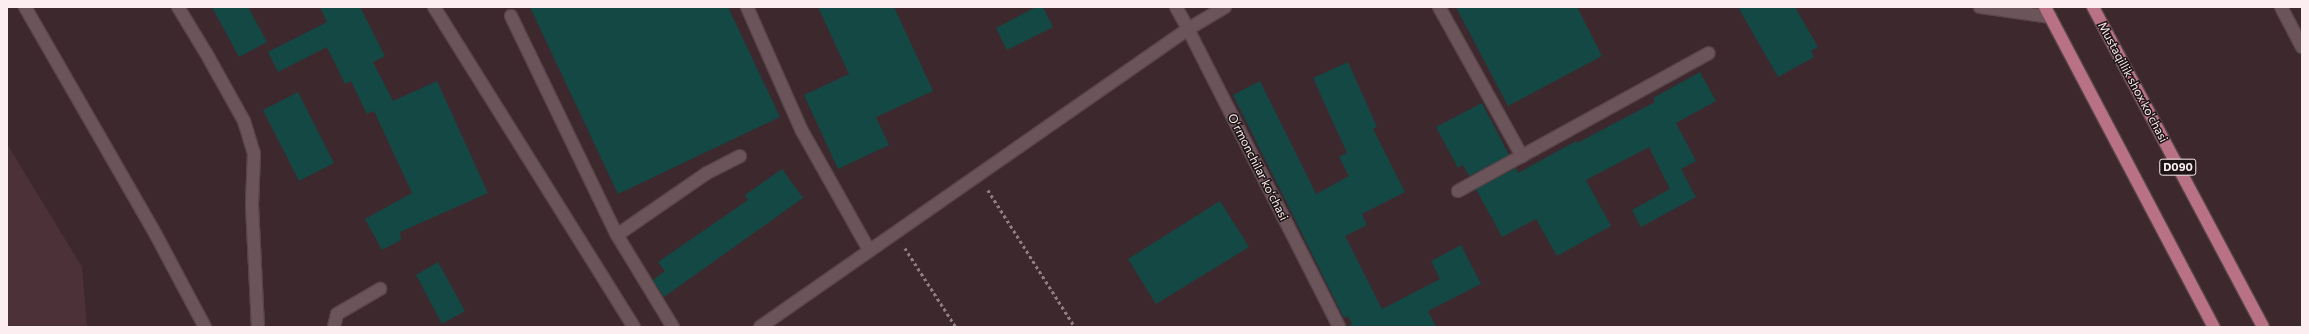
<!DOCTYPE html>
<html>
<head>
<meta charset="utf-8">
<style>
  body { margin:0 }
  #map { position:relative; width:2309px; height:334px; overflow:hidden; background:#3d282d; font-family:Commissioner,sans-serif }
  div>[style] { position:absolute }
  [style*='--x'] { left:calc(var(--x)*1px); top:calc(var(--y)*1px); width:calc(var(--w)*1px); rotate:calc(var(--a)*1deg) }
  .built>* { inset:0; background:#4d3139 }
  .building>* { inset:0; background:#134845 }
  .path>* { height:2.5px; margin-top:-1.25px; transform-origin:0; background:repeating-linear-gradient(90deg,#907e82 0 3px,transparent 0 6px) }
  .roads { filter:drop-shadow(1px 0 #57454a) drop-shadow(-1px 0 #57454a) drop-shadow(0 1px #57454a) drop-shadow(0 -1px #57454a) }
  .lane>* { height:12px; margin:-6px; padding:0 6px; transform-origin:6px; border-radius:6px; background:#6c555a }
  .street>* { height:12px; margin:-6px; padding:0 6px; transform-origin:6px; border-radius:6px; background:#6c555a }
  .primary>* { height:12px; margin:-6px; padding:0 6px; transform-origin:6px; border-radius:6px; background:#b97186 }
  span { translate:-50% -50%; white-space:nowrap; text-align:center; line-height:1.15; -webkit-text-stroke:3px #1d1416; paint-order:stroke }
  .shield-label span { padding:1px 3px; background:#1d1416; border:1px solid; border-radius:3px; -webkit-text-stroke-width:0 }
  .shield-label { font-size:11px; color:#fcedf0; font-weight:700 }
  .street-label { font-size:12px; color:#fcedf0 }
  .frame { position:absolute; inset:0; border:8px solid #fcedf0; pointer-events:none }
</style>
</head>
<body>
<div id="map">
  <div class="built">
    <i style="clip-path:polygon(7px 144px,82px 267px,87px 327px,7px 327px)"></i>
  </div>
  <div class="building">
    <i style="clip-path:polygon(212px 7px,248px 7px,267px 42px,239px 57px)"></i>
    <i style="clip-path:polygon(320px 7px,360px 7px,385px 56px,373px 62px,393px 101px,437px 81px,488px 193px,400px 232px,401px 240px,382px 250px,365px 219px,412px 193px,374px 111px,367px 114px,351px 81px,345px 84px,327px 47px,278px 72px,268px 52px,327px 22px)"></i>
    <i style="clip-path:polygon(530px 7px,728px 7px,780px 117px,618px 194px)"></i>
    <i style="clip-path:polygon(818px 7px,894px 7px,933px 91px,876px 117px,889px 145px,838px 169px,804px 95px,849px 74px)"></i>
    <i style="clip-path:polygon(1036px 7px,1043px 7px,1053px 27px,1007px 50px,996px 28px)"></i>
    <i style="clip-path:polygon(1456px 7px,1577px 7px,1602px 56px,1508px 106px)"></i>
    <i style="clip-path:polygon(1738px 7px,1795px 7px,1818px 47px,1811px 51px,1814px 57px,1778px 77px)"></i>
    <i style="clip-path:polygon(1348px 62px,1377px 127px,1373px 129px,1405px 192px,1362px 214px,1367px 225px,1345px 236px,1382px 309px,1440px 279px,1431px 261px,1461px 245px,1481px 284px,1428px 311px,1436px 327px,1346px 327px,1352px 324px,1348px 316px,1344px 318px,1233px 95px,1260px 81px,1316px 194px,1349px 176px,1339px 157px,1347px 153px,1313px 78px)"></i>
    <i style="clip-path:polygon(1700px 72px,1716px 101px,1676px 123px,1696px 161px,1681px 169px,1696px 197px,1641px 227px,1632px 210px,1670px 189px,1649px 147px,1586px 180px,1611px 226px,1557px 256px,1536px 219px,1502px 237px,1476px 189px,1516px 168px,1518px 173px,1576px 141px,1577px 143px,1655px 102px,1653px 98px)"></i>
    <i style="clip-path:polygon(298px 92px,334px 163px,299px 181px,263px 110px)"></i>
    <i style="clip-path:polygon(1482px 103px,1509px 155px,1469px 176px,1463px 165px,1458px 168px,1436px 127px)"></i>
    <i style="clip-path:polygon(782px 169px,803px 198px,664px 297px,653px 280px,665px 271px,658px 262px,748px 200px,745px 195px)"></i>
    <i style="clip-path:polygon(1220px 201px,1249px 247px,1156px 304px,1128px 259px)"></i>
    <i style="clip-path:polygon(438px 262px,465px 311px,442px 324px,416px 275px)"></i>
  </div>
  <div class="path">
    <i style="--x:988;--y:190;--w:162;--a:57.6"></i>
    <i style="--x:905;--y:248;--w:94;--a:57.2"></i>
  </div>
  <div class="roads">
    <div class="lane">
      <i style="--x:25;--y:7;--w:263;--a:60.1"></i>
      <i style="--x:156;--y:235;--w:104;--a:62"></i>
      <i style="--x:178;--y:7;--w:54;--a:58.7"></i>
      <i style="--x:206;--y:53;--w:78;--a:60.8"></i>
      <i style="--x:244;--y:121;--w:34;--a:73"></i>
      <i style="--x:254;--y:153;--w:52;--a:92.2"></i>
      <i style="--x:252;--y:205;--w:122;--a:87.2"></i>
      <i style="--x:434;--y:7;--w:377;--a:58"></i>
      <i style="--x:747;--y:7;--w:136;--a:66.1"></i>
      <i style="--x:802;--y:131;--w:137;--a:60.6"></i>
      <i style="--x:1980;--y:7;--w:71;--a:8.1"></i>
      <i style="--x:511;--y:16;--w:243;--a:64.2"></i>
      <i style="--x:617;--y:235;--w:108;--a:58.7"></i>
      <i style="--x:1188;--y:29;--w:334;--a:63.1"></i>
      <i style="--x:617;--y:235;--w:109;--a:-34.6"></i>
      <i style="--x:707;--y:173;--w:37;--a:-27"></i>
      <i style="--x:334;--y:327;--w:13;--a:-77"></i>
      <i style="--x:337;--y:314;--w:50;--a:-30.2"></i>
    </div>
    <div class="street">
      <i style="--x:1176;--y:7;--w:25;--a:61"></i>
      <i style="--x:1439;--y:7;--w:171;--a:60.9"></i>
      <i style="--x:2281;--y:7;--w:45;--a:62.3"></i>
      <i style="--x:1458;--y:191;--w:286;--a:-28.8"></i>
      <i style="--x:760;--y:327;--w:522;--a:-34.85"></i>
      <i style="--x:1188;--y:29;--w:43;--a:-30.7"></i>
    </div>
    <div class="primary">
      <i style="--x:2045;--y:7;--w:362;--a:62.2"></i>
      <i style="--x:2093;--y:7;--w:362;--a:62"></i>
    </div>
  </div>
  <div class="shield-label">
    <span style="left:2178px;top:167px">D090</span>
  </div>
  <div class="street-label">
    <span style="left:2133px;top:82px;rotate:62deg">Mustaqillik shox ko'chasi</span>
    <span style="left:1258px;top:167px;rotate:63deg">Oʻrmonchilar koʻchasi</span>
  </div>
  <div class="frame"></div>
</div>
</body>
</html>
